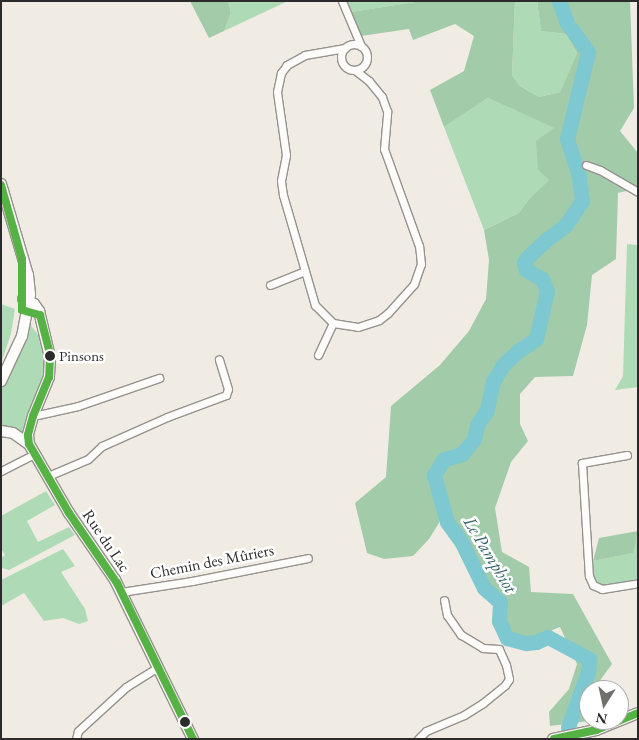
<!DOCTYPE html>
<html>
<head>
<meta charset="utf-8">
<style>
  body { margin:0 }
  #map { position:relative; width:639px; height:740px; overflow:hidden; background:#f1ece3; font-family:"EB Garamond",serif }
  div>[style] { position:absolute }
  [style*='--x'] { left:calc(var(--x)*1px); top:calc(var(--y)*1px); width:calc(var(--w)*1px); rotate:calc(var(--a)*1deg) }
  .green>* { inset:0; background:#aedbb6 }
  .forest>* { inset:0; background:#a2cbaa }
  .river>* { height:15px; margin:-7.5px; padding:0 7.5px; transform-origin:7.5px; border-radius:7.5px; background:#7ec8d1 }
  .roads { filter:drop-shadow(1px 0 #95928d) drop-shadow(-1px 0 #95928d) drop-shadow(0 1px #95928d) drop-shadow(0 -1px #95928d) }
  .street>* { height:7px; margin:-3.5px; padding:0 3.5px; transform-origin:3.5px; border-radius:3.5px; background:#fdfcfb }
  .street>.ring { margin:-3.5px; padding:0; box-sizing:content-box; background:none; border:7px solid #fdfcfb; border-radius:50% }
  .secondary>* { height:10px; margin:-5px; padding:0 5px; transform-origin:5px; border-radius:5px; background:#fdfcfb }
  .bus-1>* { height:8px; margin:-4px; padding:0 4px; transform-origin:4px; border-radius:4px; background:#57b246 }
  .dots>* { width:14px; height:14px; translate:-50% -50%; box-sizing:border-box; border:2px solid #fff; border-radius:50% }
  span { translate:-50% -50%; white-space:nowrap; text-align:center; line-height:1.15; -webkit-text-stroke:5px #fff; paint-order:stroke }
  .bus-label { font-size:15px; color:#2b2b2b }
  .left { translate:0 -50%; text-align:left }
  .street-label { font-size:16px; color:#2b2b2b }
  .water-label { font-size:18px; color:#39646a; font-style:italic }
  .frame { position:absolute; inset:0; border:2px solid #2b2b2b; pointer-events:none }
  .north { position:absolute; left:579px; top:680px; width:50px; height:50px; box-sizing:border-box; background:#fff; border:1px solid #aaa; border-radius:50%; rotate:190deg; font-size:14px; font-weight:700; line-height:20px; text-align:center; color:#2b2b2b }
  .north::after { content:''; display:block; margin:auto; width:18px; height:22px; background:#706f6b; clip-path:polygon(50% 0,100% 100%,50% 72%,0 100%) }
</style>
</head>
<body>
<div id="map">
  <div class="green">
    <i style="clip-path:polygon(228px 1px,288px 1px,224px 31px,231px 13px)"></i>
    <i style="clip-path:polygon(347px 1px,421px 1px,351px 12px)"></i>
    <i style="clip-path:polygon(515px 1px,537px 1px,541px 31px,566px 34px,577px 53px,560px 92px,539px 97px,520px 86px,512px 75px)"></i>
    <i style="clip-path:polygon(488px 98px,555px 128px,537px 141px,549px 180px,529px 199px,519px 213px,484px 230px,444px 127px)"></i>
    <i style="clip-path:polygon(627px 244px,638px 245px,638px 387px,615px 390px,623px 376px)"></i>
    <i style="clip-path:polygon(1px 304px,15px 309px,11px 334px,1px 363px)"></i>
    <i style="clip-path:polygon(30px 324px,39px 336px,47px 356px,45px 377px,33px 403px,24px 434px,8px 427px,1px 427px,1px 391px)"></i>
    <i style="clip-path:polygon(46px 491px,55px 505px,27px 521px,38px 542px,69px 527px,75px 535px,9px 570px,2px 568px,1px 558px,5px 555px,1px 549px,1px 516px)"></i>
    <i style="clip-path:polygon(636px 537px,638px 537px,638px 579px,610px 585px,601px 585px,594px 581px,593px 561px,632px 553px)"></i>
    <i style="clip-path:polygon(63px 549px,75px 566px,61px 572px,85px 609px,88px 621px,79px 624px,63px 618px,44px 621px,24px 593px,1px 606px,1px 580px)"></i>
  </div>
  <div class="forest">
    <i style="clip-path:polygon(190px 1px,228px 1px,231px 13px,224px 31px,209px 38px)"></i>
    <i style="clip-path:polygon(421px 1px,515px 1px,512px 75px,520px 86px,539px 97px,560px 92px,577px 53px,566px 34px,541px 31px,537px 1px,630px 1px,634px 108px,620px 131px,638px 153px,638px 188px,618px 193px,616px 259px,592px 275px,587px 325px,573px 376px,535px 377px,520px 394px,520px 424px,528px 441px,511px 462px,495px 508px,502px 552px,529px 567px,531px 592px,573px 594px,612px 664px,593px 690px,589px 690px,589px 721px,550px 726px,549px 712px,569px 689px,577px 664px,560px 627px,533px 638px,510px 634px,442px 518px,429px 539px,413px 556px,384px 559px,367px 553px,355px 503px,386px 477px,391px 406px,440px 365px,469px 331px,486px 299px,489px 260px,484px 230px,519px 213px,529px 199px,549px 180px,538px 169px,536px 141px,554px 128px,488px 98px,444px 127px,430px 90px,464px 71px,474px 36px,455px 24px,413px 40px,409px 29px,361px 36px,351px 12px)"></i>
    <i style="clip-path:polygon(638px 531px,633px 553px,593px 561px,599px 538px)"></i>
  </div>
  <div class="river">
    <i style="--x:559;--y:1;--w:23;--a:70"></i>
    <i style="--x:567;--y:23;--w:36;--a:54"></i>
    <i style="--x:588;--y:52;--w:89;--a:103.6"></i>
    <i style="--x:567;--y:139;--w:40;--a:72"></i>
    <i style="--x:579;--y:177;--w:24;--a:83"></i>
    <i style="--x:582;--y:201;--w:29;--a:124"></i>
    <i style="--x:566;--y:225;--w:25;--a:143"></i>
    <i style="--x:546;--y:240;--w:26;--a:137"></i>
    <i style="--x:527;--y:258;--w:6;--a:121"></i>
    <i style="--x:524;--y:263;--w:7;--a:74"></i>
    <i style="--x:526;--y:270;--w:18;--a:29"></i>
    <i style="--x:542;--y:279;--w:13;--a:67"></i>
    <i style="--x:547;--y:291;--w:49;--a:102.9"></i>
    <i style="--x:536;--y:339;--w:20;--a:147"></i>
    <i style="--x:519;--y:350;--w:22;--a:137"></i>
    <i style="--x:503;--y:365;--w:19;--a:122"></i>
    <i style="--x:493;--y:381;--w:30;--a:102"></i>
    <i style="--x:487;--y:410;--w:18;--a:124"></i>
    <i style="--x:477;--y:425;--w:14;--a:102"></i>
    <i style="--x:474;--y:439;--w:19;--a:129"></i>
    <i style="--x:462;--y:454;--w:19;--a:164"></i>
    <i style="--x:444;--y:459;--w:19;--a:122"></i>
    <i style="--x:434;--y:475;--w:49;--a:74.5"></i>
    <i style="--x:447;--y:522;--w:26;--a:54"></i>
    <i style="--x:462;--y:543;--w:50;--a:63.9"></i>
    <i style="--x:484;--y:588;--w:21;--a:41"></i>
    <i style="--x:500;--y:602;--w:19;--a:93"></i>
    <i style="--x:499;--y:621;--w:19;--a:65"></i>
    <i style="--x:507;--y:638;--w:20;--a:15"></i>
    <i style="--x:526;--y:643;--w:10;--a:-6"></i>
    <i style="--x:536;--y:642;--w:13;--a:-23"></i>
    <i style="--x:548;--y:637;--w:47;--a:28.2"></i>
    <i style="--x:589;--y:659;--w:13;--a:94"></i>
    <i style="--x:588;--y:672;--w:59;--a:110"></i>
  </div>
  <div class="roads">
    <div class="street">
      <i style="--x:342;--y:1;--w:49;--a:67.1"></i>
      <i class="ring" style="left:341px;top:44px;width:19px;height:19px"></i>
      <i style="--x:345;--y:48;--w:41;--a:170.1"></i>
      <i style="--x:305;--y:55;--w:21;--a:151"></i>
      <i style="--x:287;--y:65;--w:10;--a:127"></i>
      <i style="--x:281;--y:73;--w:19;--a:102"></i>
      <i style="--x:277;--y:92;--w:64;--a:81.9"></i>
      <i style="--x:286;--y:155;--w:26;--a:101"></i>
      <i style="--x:281;--y:181;--w:14;--a:82"></i>
      <i style="--x:283;--y:195;--w:115;--a:73.8"></i>
      <i style="--x:315;--y:305;--w:25;--a:45"></i>
      <i style="--x:333;--y:323;--w:25;--a:9"></i>
      <i style="--x:358;--y:327;--w:22;--a:-18"></i>
      <i style="--x:379;--y:320;--w:11;--a:-38"></i>
      <i style="--x:388;--y:313;--w:39;--a:-48"></i>
      <i style="--x:414;--y:284;--w:21;--a:-71"></i>
      <i style="--x:421;--y:264;--w:18;--a:-96"></i>
      <i style="--x:419;--y:246;--w:103;--a:-109.8"></i>
      <i style="--x:384;--y:149;--w:38;--a:-85"></i>
      <i style="--x:387;--y:111;--w:15;--a:-110"></i>
      <i style="--x:382;--y:97;--w:21;--a:-129"></i>
      <i style="--x:369;--y:81;--w:16;--a:-142"></i>
      <i style="--x:586;--y:165;--w:15;--a:20"></i>
      <i style="--x:600;--y:170;--w:44;--a:30.1"></i>
      <i style="--x:270;--y:285;--w:37;--a:-22"></i>
      <i style="--x:318;--y:355;--w:35;--a:-65"></i>
      <i style="--x:33;--y:416;--w:46;--a:-12.5"></i>
      <i style="--x:78;--y:406;--w:86;--a:-19.1"></i>
      <i style="--x:627;--y:455;--w:46;--a:169.9"></i>
      <i style="--x:582;--y:463;--w:113;--a:86.5"></i>
      <i style="--x:589;--y:576;--w:10;--a:66"></i>
      <i style="--x:593;--y:585;--w:10;--a:24"></i>
      <i style="--x:602;--y:589;--w:36;--a:-9"></i>
      <i style="--x:1;--y:471;--w:38;--a:-27"></i>
      <i style="--x:48;--y:476;--w:43;--a:-23"></i>
      <i style="--x:88;--y:459;--w:19;--a:-43"></i>
      <i style="--x:102;--y:446;--w:71;--a:-24"></i>
      <i style="--x:167;--y:417;--w:63;--a:-20.4"></i>
      <i style="--x:226;--y:395;--w:6;--a:-72"></i>
      <i style="--x:228;--y:389;--w:31;--a:-107"></i>
      <i style="--x:121;--y:592;--w:72;--a:-8.8"></i>
      <i style="--x:192;--y:581;--w:118;--a:-11.2"></i>
      <i style="--x:76;--y:739;--w:8;--a:-76"></i>
      <i style="--x:78;--y:731;--w:65;--a:-42.5"></i>
      <i style="--x:126;--y:687;--w:38;--a:-32"></i>
      <i style="--x:418;--y:739;--w:11;--a:-45"></i>
      <i style="--x:426;--y:731;--w:41;--a:-22.8"></i>
      <i style="--x:464;--y:715;--w:22;--a:-32"></i>
      <i style="--x:483;--y:703;--w:28;--a:-39"></i>
      <i style="--x:505;--y:685;--w:7;--a:-56"></i>
      <i style="--x:509;--y:679;--w:14;--a:-102"></i>
      <i style="--x:506;--y:665;--w:17;--a:-114"></i>
      <i style="--x:499;--y:649;--w:16;--a:-176"></i>
      <i style="--x:483;--y:648;--w:26;--a:-149"></i>
      <i style="--x:461;--y:635;--w:24;--a:-125"></i>
      <i style="--x:447;--y:615;--w:15;--a:-101"></i>
    </div>
    <div class="secondary">
      <i style="--x:1;--y:184;--w:95;--a:73.5"></i>
      <i style="--x:28;--y:275;--w:20;--a:84"></i>
      <i style="--x:30;--y:295;--w:42;--a:101"></i>
      <i style="--x:22;--y:336;--w:50;--a:115"></i>
      <i style="--x:23;--y:299;--w:12;--a:24"></i>
      <i style="--x:34;--y:304;--w:9;--a:54"></i>
      <i style="--x:39;--y:311;--w:47;--a:76.6"></i>
      <i style="--x:50;--y:357;--w:20;--a:93"></i>
      <i style="--x:49;--y:377;--w:42;--a:112.3"></i>
      <i style="--x:33;--y:416;--w:20;--a:105"></i>
      <i style="--x:28;--y:435;--w:9;--a:84"></i>
      <i style="--x:1;--y:431;--w:12;--a:9"></i>
      <i style="--x:13;--y:433;--w:19;--a:35"></i>
      <i style="--x:29;--y:444;--w:80;--a:59.9"></i>
      <i style="--x:69;--y:513;--w:81;--a:55.5"></i>
      <i style="--x:115;--y:580;--w:177;--a:63.9"></i>
      <i style="--x:553;--y:739;--w:44;--a:-11.8"></i>
      <i style="--x:596;--y:730;--w:45;--a:-22"></i>
    </div>
  </div>
  <div class="bus-1">
    <i style="--x:1;--y:185;--w:77;--a:74.2"></i>
    <i style="--x:22;--y:259;--w:51;--a:90"></i>
    <i style="--x:22;--y:310;--w:19;--a:16"></i>
    <i style="--x:40;--y:315;--w:40;--a:75.6"></i>
    <i style="--x:50;--y:354;--w:23;--a:92"></i>
    <i style="--x:49;--y:377;--w:42;--a:112.3"></i>
    <i style="--x:33;--y:416;--w:20;--a:105"></i>
    <i style="--x:28;--y:435;--w:9;--a:84"></i>
    <i style="--x:29;--y:444;--w:80;--a:59.9"></i>
    <i style="--x:69;--y:513;--w:85;--a:55.6"></i>
    <i style="--x:117;--y:583;--w:174;--a:64"></i>
    <i style="--x:554;--y:739;--w:43;--a:-12.1"></i>
    <i style="--x:596;--y:730;--w:45;--a:-22"></i>
  </div>
  <div class="dots">
    <i style="left:50px;top:356px;background:#2b2b2b"></i>
    <i style="left:185px;top:722px;background:#2b2b2b"></i>
  </div>
  <div class="bus-label">
    <span class="left" style="left:59px;top:356px">Pinsons</span>
  </div>
  <div class="street-label">
    <span style="left:106px;top:541px;rotate:56deg">Rue du Lac</span>
    <span style="left:212px;top:562px;rotate:-11deg">Chemin des Mûriers</span>
  </div>
  <div class="water-label">
    <span style="left:490px;top:555px;rotate:59deg">Le Pamphiot</span>
  </div>
  <div class="frame"></div>
  <div class="north">N</div>
</div>
</body>
</html>
